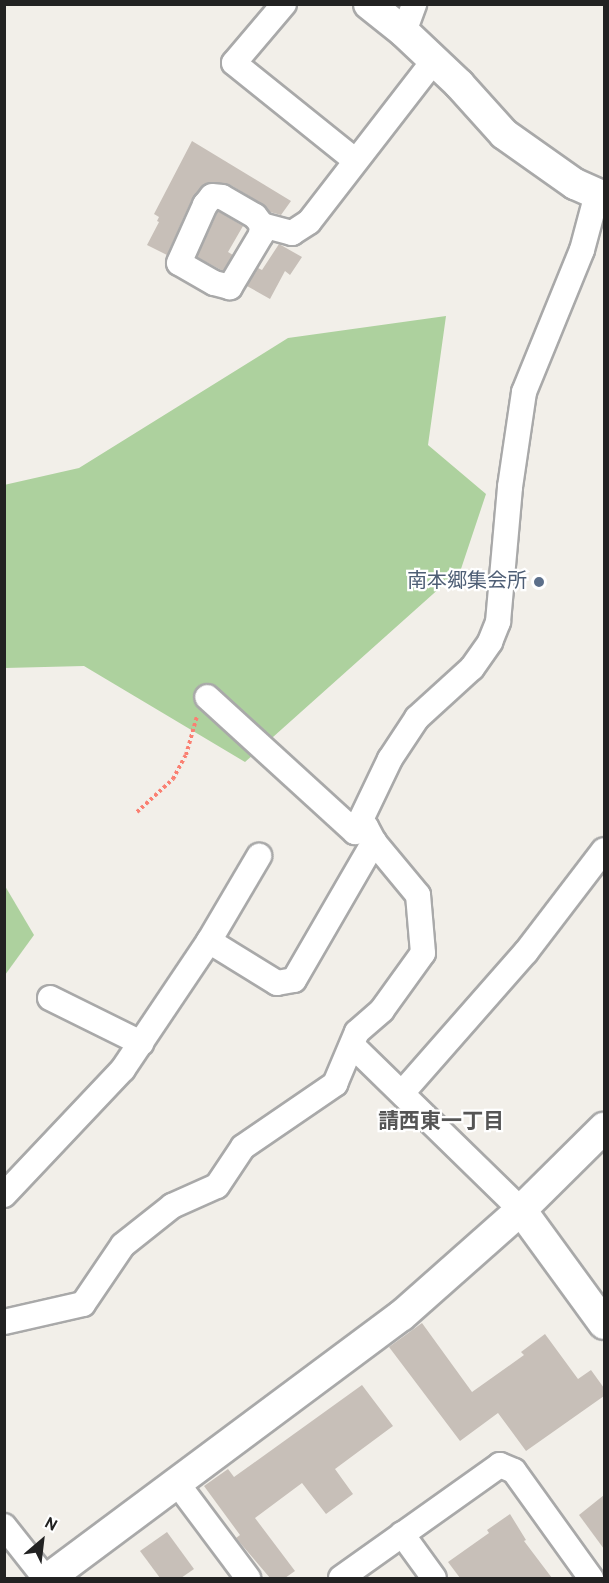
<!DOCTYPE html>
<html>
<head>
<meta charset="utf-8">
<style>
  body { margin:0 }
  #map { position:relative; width:609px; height:1583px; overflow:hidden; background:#f2efe9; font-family:Overpass,"Noto Sans JP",sans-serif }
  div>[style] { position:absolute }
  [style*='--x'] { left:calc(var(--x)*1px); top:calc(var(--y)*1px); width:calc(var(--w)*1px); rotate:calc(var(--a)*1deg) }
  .forest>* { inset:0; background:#add19e }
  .building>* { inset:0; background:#c7bfb8 }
  .path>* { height:4px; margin-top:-2px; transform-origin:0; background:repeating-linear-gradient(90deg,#fa8072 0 3px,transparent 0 6px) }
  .roads { filter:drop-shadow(2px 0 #a9a9a9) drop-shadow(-2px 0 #a9a9a9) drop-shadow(0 2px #a9a9a9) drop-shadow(0 -2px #a9a9a9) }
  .minor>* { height:24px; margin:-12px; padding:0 12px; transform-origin:12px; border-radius:12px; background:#fff }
  .tertiary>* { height:30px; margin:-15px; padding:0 15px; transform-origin:15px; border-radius:15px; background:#fff }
  .dots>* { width:16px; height:16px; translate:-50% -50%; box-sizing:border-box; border:3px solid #fff; border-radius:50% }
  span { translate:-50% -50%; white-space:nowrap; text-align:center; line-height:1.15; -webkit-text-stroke:4.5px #fff; paint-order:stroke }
  .service-label { font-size:20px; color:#4e5e75 }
  .right { translate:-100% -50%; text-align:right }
  .neighbourhood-label { font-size:21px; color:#555; font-weight:700 }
  .frame { position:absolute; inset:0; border:6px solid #222; pointer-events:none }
  .north { position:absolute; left:12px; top:1511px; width:60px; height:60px; -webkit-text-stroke:4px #fff; paint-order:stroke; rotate:28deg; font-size:16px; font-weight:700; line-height:24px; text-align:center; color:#222 }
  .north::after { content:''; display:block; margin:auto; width:21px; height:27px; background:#222; clip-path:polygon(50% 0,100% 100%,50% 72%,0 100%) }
</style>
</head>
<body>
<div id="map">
  <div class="forest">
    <i style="clip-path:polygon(446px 316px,428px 445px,486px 494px,461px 569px,245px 762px,84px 666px,5px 668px,4px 485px,79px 468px,288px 338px)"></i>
    <i style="clip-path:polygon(5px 886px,34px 935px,5px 975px,4px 886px)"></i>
  </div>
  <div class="building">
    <i style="clip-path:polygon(192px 141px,291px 201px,281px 215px,270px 212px,262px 204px,229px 184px,206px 183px,192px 199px,167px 255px,147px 245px,159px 222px,157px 221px,159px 217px,154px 214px)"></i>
    <i style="clip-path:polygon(218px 211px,243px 226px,228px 252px,233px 255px,223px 271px,197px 257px)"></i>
    <i style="clip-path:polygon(279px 244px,302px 257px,290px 275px,285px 271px,270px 299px,247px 286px,258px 268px,262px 270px)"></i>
    <i style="clip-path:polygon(422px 1323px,472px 1392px,524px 1355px,521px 1352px,545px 1334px,578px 1379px,591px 1370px,604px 1388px,604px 1396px,526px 1451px,498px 1413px,460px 1441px,389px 1347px)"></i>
    <i style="clip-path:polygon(362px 1385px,393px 1426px,335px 1469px,353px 1494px,326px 1514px,302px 1483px,255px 1518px,295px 1571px,285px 1578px,270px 1578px,236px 1538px,240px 1535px,204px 1486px,228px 1469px,234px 1477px)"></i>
    <i style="clip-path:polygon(604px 1495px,604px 1549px,579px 1515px)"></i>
    <i style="clip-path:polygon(510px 1514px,526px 1540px,524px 1541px,552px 1578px,460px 1578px,448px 1562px,489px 1533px,487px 1530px)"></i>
    <i style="clip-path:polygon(167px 1532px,194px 1569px,181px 1578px,160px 1578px,140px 1551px)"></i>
  </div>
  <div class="path">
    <i style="--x:137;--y:812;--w:49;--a:-42.5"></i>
    <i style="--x:173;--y:779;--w:27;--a:-62"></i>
    <i style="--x:186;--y:755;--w:41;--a:-74.2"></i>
  </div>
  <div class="roads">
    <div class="minor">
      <i style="--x:284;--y:4;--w:77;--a:130.3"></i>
      <i style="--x:234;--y:63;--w:156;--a:38.8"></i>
      <i style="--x:404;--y:32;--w:30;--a:-70"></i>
      <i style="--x:262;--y:225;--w:10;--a:96"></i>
      <i style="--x:261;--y:235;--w:61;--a:120.8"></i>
      <i style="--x:230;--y:287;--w:16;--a:-166"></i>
      <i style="--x:214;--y:283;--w:40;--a:-150.3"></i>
      <i style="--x:179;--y:263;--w:64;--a:-65.9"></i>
      <i style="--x:205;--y:205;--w:11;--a:-52"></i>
      <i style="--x:212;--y:196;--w:10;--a:6"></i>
      <i style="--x:222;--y:197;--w:38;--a:30"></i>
      <i style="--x:255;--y:216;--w:11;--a:52"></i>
      <i style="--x:262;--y:225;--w:31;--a:15"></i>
      <i style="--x:292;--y:233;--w:20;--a:-33"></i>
      <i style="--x:309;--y:222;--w:205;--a:-52.3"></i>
      <i style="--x:355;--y:832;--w:81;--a:-64.4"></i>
      <i style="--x:390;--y:759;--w:49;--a:-56.6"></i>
      <i style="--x:417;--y:718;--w:74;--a:-42.3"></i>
      <i style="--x:472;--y:668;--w:32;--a:-55"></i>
      <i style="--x:490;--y:642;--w:22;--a:-68"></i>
      <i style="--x:498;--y:622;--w:136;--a:-84.9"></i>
      <i style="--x:510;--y:487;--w:96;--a:-81.6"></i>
      <i style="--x:524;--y:392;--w:153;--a:-67.8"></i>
      <i style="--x:582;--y:250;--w:58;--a:-75"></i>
      <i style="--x:209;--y:941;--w:80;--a:31.7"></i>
      <i style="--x:277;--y:983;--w:17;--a:-10"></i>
      <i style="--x:294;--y:980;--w:160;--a:-59.9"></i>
      <i style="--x:50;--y:998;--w:102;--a:26.3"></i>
      <i style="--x:353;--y:1046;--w:235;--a:44.3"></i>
      <i style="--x:402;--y:1093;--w:188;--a:-48.7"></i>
      <i style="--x:526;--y:952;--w:128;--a:-52.6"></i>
      <i style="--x:4;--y:1195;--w:173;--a:-46.6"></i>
      <i style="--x:123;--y:1069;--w:154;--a:-56.1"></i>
      <i style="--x:209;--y:941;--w:99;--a:-59.5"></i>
      <i style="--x:4;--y:1322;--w:81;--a:-12.8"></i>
      <i style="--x:83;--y:1304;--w:71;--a:-55.9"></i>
      <i style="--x:123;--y:1245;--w:63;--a:-38.5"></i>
      <i style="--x:172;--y:1206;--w:49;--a:-24"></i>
      <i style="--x:217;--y:1186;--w:47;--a:-56.3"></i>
      <i style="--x:243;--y:1147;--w:112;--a:-34.4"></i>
      <i style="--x:335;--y:1084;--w:56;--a:-67.1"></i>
      <i style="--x:357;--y:1032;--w:33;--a:-41"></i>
      <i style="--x:382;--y:1010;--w:70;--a:-54.3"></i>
      <i style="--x:423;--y:953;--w:58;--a:-94.9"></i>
      <i style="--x:418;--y:895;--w:69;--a:-129.7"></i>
      <i style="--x:374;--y:842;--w:17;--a:-118"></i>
      <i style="--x:366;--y:827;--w:12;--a:156"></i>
      <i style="--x:355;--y:832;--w:200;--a:-137.6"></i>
      <i style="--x:177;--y:1483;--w:119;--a:53.2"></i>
      <i style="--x:4;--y:1526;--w:66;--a:51.7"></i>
      <i style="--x:402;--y:1534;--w:54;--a:54"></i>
      <i style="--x:341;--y:1578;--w:195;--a:-35.4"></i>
      <i style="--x:500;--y:1465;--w:15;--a:23"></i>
      <i style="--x:514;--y:1471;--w:132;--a:54.3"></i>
    </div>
    <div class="tertiary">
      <i style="--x:369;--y:4;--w:45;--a:38.7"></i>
      <i style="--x:404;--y:32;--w:76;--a:43.4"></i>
      <i style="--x:459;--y:84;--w:67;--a:48"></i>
      <i style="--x:504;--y:134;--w:87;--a:35.2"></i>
      <i style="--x:575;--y:184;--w:32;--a:24"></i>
      <i style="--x:521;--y:1210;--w:141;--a:53.9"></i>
      <i style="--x:49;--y:1578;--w:439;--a:-36.7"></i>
      <i style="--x:401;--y:1316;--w:160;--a:-41.5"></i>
      <i style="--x:521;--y:1210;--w:117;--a:-44.7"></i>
    </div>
  </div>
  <div class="dots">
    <i style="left:539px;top:582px;background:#5c6f8a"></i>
  </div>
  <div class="service-label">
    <span class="right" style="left:527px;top:582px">南本郷集会所</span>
  </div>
  <div class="neighbourhood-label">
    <span style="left:441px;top:1123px">請西東一丁目</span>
  </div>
  <div class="frame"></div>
  <div class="north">N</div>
</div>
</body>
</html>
